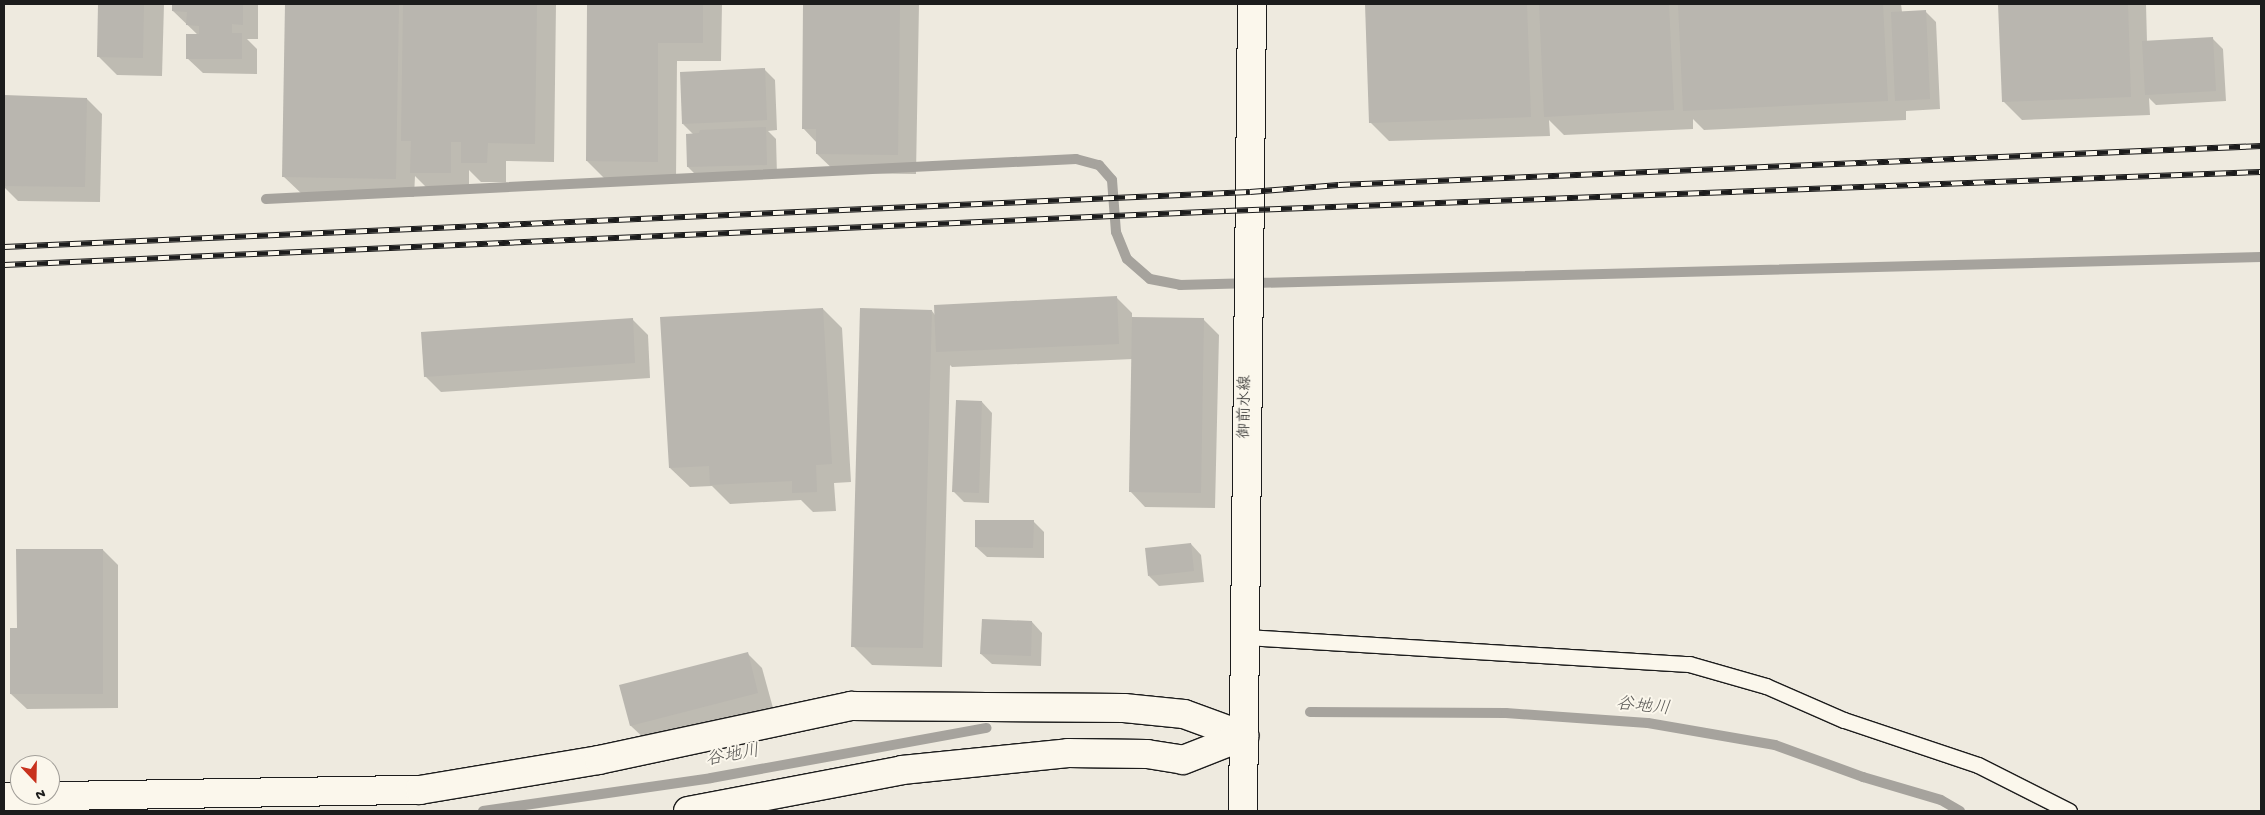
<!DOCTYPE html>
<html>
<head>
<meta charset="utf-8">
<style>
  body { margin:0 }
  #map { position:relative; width:2265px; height:815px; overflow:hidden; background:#eeeadf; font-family:"Gochi Hand","Klee One",sans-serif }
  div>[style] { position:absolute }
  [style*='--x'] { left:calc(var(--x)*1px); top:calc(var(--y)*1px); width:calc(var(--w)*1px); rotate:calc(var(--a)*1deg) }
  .shadow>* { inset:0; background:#0003 }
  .stream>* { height:10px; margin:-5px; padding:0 5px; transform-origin:5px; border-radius:5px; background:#a6a39d }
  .building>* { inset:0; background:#b9b6af }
  .roads { filter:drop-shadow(1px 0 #1c1c1c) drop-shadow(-1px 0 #1c1c1c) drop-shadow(0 1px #1c1c1c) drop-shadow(0 -1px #1c1c1c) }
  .service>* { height:15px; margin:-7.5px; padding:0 7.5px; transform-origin:7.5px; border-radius:7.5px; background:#fbf7ec }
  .minor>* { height:28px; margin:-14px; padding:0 14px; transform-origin:14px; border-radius:14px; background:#fbf7ec }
  .tertiary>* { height:28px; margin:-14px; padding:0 14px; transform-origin:14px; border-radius:14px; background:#fbf7ec }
  .rail>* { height:5.5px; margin-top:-2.75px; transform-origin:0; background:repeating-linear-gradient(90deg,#fbf7ec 0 11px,#1c1c1c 0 22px); box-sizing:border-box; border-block:1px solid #1c1c1c }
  span { translate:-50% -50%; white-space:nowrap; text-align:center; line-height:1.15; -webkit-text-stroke:4px #fbf7ec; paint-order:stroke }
  .street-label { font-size:16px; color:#1c1c1c }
  .water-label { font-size:18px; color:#5a5956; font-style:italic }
  .frame { position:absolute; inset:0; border:5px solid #1c1c1c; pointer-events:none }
  .north { position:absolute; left:10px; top:755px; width:50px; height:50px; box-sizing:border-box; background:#fbf7ec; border:1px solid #a29f99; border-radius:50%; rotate:159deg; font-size:14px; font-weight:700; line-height:20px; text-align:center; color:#1c1c1c }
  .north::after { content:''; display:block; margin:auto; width:18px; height:22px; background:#c8321e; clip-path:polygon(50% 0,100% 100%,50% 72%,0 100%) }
</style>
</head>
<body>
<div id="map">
  <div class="shadow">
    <i style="clip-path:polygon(99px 4px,164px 4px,162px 76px,117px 75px,98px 56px)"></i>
    <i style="clip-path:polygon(173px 4px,258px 4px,258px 39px,247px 39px,257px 49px,257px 74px,203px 73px,187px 58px,199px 36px,173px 11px)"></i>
    <i style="clip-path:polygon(286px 4px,556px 4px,554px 162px,506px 161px,506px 182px,481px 182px,469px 170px,469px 192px,431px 192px,415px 176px,414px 197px,303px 195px,283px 176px)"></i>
    <i style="clip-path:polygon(588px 4px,722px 4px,721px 61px,677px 61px,676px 180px,606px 180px,587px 161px)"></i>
    <i style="clip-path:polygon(805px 4px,919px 4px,916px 174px,837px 173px,817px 154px,817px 143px,803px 128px)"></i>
    <i style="clip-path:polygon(1366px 4px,1901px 4px,1902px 12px,1925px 11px,1936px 22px,1940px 109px,1906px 111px,1906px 120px,1704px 130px,1693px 119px,1693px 129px,1564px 135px,1549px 120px,1550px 136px,1389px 141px,1370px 122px)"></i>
    <i style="clip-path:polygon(1999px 4px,2146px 4px,2147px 42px,2213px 39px,2223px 49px,2226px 101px,2156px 105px,2149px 98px,2150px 115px,2022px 120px,2003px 101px)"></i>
    <i style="clip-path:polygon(764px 69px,775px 80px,777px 130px,768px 131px,776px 139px,777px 175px,699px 178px,688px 167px,694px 135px,683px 124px)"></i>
    <i style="clip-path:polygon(4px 97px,87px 99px,102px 114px,100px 202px,18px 201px,4px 187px)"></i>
    <i style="clip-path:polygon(1117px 298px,1132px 313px,1132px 318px,1204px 320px,1219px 335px,1215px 508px,1145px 507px,1130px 491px,1133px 359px,952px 367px,950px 365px,942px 667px,872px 665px,853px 646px,932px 311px,935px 315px)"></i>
    <i style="clip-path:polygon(823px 309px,842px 328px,851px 482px,834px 483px,836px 511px,813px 512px,801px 500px,730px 504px,712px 486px,690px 487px,670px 468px)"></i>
    <i style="clip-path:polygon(632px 319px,648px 335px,650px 378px,441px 392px,425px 376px)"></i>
    <i style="clip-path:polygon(982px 402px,992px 413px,989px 503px,964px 502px,953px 491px)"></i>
    <i style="clip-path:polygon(1033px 521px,1044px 532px,1044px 558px,987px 557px,976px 547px)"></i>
    <i style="clip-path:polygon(1191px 544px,1201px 555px,1204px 582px,1159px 586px,1149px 576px)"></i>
    <i style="clip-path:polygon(103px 550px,118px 565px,118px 708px,27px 709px,11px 694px,18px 629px)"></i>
    <i style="clip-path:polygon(1032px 622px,1042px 633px,1041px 666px,992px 664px,981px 654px)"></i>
    <i style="clip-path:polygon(747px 653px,762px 668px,773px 708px,647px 741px,631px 726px,621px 686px)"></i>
  </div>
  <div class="stream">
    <i style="--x:266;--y:199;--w:811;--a:-2.83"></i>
    <i style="--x:1076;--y:159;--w:24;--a:15"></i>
    <i style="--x:1099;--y:165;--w:20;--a:49"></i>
    <i style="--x:1112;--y:180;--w:52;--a:85.6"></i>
    <i style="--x:1116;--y:232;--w:29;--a:68"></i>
    <i style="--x:1127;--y:259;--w:30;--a:41"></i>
    <i style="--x:1150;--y:279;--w:31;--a:11"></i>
    <i style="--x:1180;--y:285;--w:1081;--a:-1.48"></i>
    <i style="--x:1310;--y:712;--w:196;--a:0.3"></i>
    <i style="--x:1506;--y:713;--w:142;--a:4"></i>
    <i style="--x:1648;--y:723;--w:129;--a:9.8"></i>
    <i style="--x:1775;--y:745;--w:94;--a:20"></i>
    <i style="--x:1863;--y:777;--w:81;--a:16.4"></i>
    <i style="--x:1941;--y:800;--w:22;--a:30"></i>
    <i style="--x:483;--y:811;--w:230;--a:-8.2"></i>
    <i style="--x:711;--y:778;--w:280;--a:-10.3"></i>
  </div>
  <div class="building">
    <i style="clip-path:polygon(98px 4px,144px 4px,143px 58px,97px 57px)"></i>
    <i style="clip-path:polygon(172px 4px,243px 4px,243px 25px,232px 24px,232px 33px,242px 33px,242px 59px,186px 59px,186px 34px,199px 34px,199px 26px,186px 25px,187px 12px,172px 11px)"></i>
    <i style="clip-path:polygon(285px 4px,399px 4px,396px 179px,282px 177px)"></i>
    <i style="clip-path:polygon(403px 4px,537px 4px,535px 144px,488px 143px,487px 163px,461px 163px,461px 142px,451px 142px,451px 173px,410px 173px,411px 141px,401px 141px)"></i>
    <i style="clip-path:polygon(587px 4px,703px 4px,703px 43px,658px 43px,658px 162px,586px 161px)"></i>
    <i style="clip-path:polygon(803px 4px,900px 4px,898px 155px,816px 154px,816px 129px,802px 129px)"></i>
    <i style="clip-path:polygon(1365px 4px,1527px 4px,1531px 117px,1369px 123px)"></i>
    <i style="clip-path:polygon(1539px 4px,1669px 4px,1674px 110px,1544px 117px)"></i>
    <i style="clip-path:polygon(1678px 4px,1883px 4px,1888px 101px,1683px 111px)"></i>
    <i style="clip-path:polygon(1998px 4px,2128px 4px,2131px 97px,2002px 102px)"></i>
    <i style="clip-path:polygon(1926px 10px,1930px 99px,1895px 101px,1891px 12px)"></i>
    <i style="clip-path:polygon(2213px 37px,2216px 91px,2145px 95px,2142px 41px)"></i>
    <i style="clip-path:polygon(765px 68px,767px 120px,682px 124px,680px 72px)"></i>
    <i style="clip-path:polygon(4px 95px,87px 98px,85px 187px,4px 186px)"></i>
    <i style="clip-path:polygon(766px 127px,767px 165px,687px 167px,686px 134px,699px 133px,700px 130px)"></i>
    <i style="clip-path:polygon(1117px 296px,1119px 344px,936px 352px,934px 305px)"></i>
    <i style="clip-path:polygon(823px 308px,832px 464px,816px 465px,817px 492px,792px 493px,792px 481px,710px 485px,709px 466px,669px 468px,660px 317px)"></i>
    <i style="clip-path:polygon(860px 308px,932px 310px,923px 648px,851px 647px)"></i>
    <i style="clip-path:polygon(1132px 317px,1204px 318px,1201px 493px,1129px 492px)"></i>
    <i style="clip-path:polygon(633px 318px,635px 363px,424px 377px,421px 332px)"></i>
    <i style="clip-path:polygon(956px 400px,982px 401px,979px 493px,952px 492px)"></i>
    <i style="clip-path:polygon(975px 520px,1034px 520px,1033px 548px,975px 547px)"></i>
    <i style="clip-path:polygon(1191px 543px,1194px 571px,1148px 576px,1145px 548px)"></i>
    <i style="clip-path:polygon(16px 549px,103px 549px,103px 694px,10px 694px,10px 628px,17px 628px)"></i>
    <i style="clip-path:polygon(982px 619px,1032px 621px,1031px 656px,980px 654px)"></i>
    <i style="clip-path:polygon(748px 652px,758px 693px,630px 726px,619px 685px)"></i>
  </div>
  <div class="roads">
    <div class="service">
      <i style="--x:1245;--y:637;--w:445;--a:3.5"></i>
      <i style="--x:1689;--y:664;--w:80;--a:15.9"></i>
      <i style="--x:1766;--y:686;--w:85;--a:23.6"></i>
      <i style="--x:1844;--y:720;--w:141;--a:18.6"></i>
      <i style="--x:1978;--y:765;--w:102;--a:26.8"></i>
    </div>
    <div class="minor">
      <i style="--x:4;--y:797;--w:416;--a:-1"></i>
      <i style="--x:420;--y:790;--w:181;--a:-9.5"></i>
      <i style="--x:599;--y:760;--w:258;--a:-12.1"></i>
      <i style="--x:851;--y:706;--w:273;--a:0.4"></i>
      <i style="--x:1124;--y:708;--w:60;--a:5.7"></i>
      <i style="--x:1184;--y:714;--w:64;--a:20.1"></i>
      <i style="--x:688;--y:811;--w:218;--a:-10.8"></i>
      <i style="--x:902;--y:770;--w:167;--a:-5.8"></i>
      <i style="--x:1068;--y:753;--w:79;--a:0.7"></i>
      <i style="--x:1147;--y:754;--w:36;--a:9"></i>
      <i style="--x:1183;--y:760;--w:66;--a:-21.5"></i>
    </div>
    <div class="tertiary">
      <i style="--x:1243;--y:811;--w:807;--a:-89.36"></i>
    </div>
  </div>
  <div class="rail">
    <i style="--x:4;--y:247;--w:1247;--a:-2.53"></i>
    <i style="--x:1250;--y:192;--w:89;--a:-4.5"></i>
    <i style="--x:1339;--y:185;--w:923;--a:-2.42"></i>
    <i style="--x:4;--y:265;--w:1223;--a:-2.53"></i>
    <i style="--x:1226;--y:211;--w:1036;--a:-2.16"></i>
  </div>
  <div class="street-label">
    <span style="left:1247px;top:407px;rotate:-89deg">御前水線</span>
  </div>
  <div class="water-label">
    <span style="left:1643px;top:708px;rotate:6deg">谷地川</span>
    <span style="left:733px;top:757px;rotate:-10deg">谷地川</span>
  </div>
  <div class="frame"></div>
  <div class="north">N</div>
</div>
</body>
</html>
